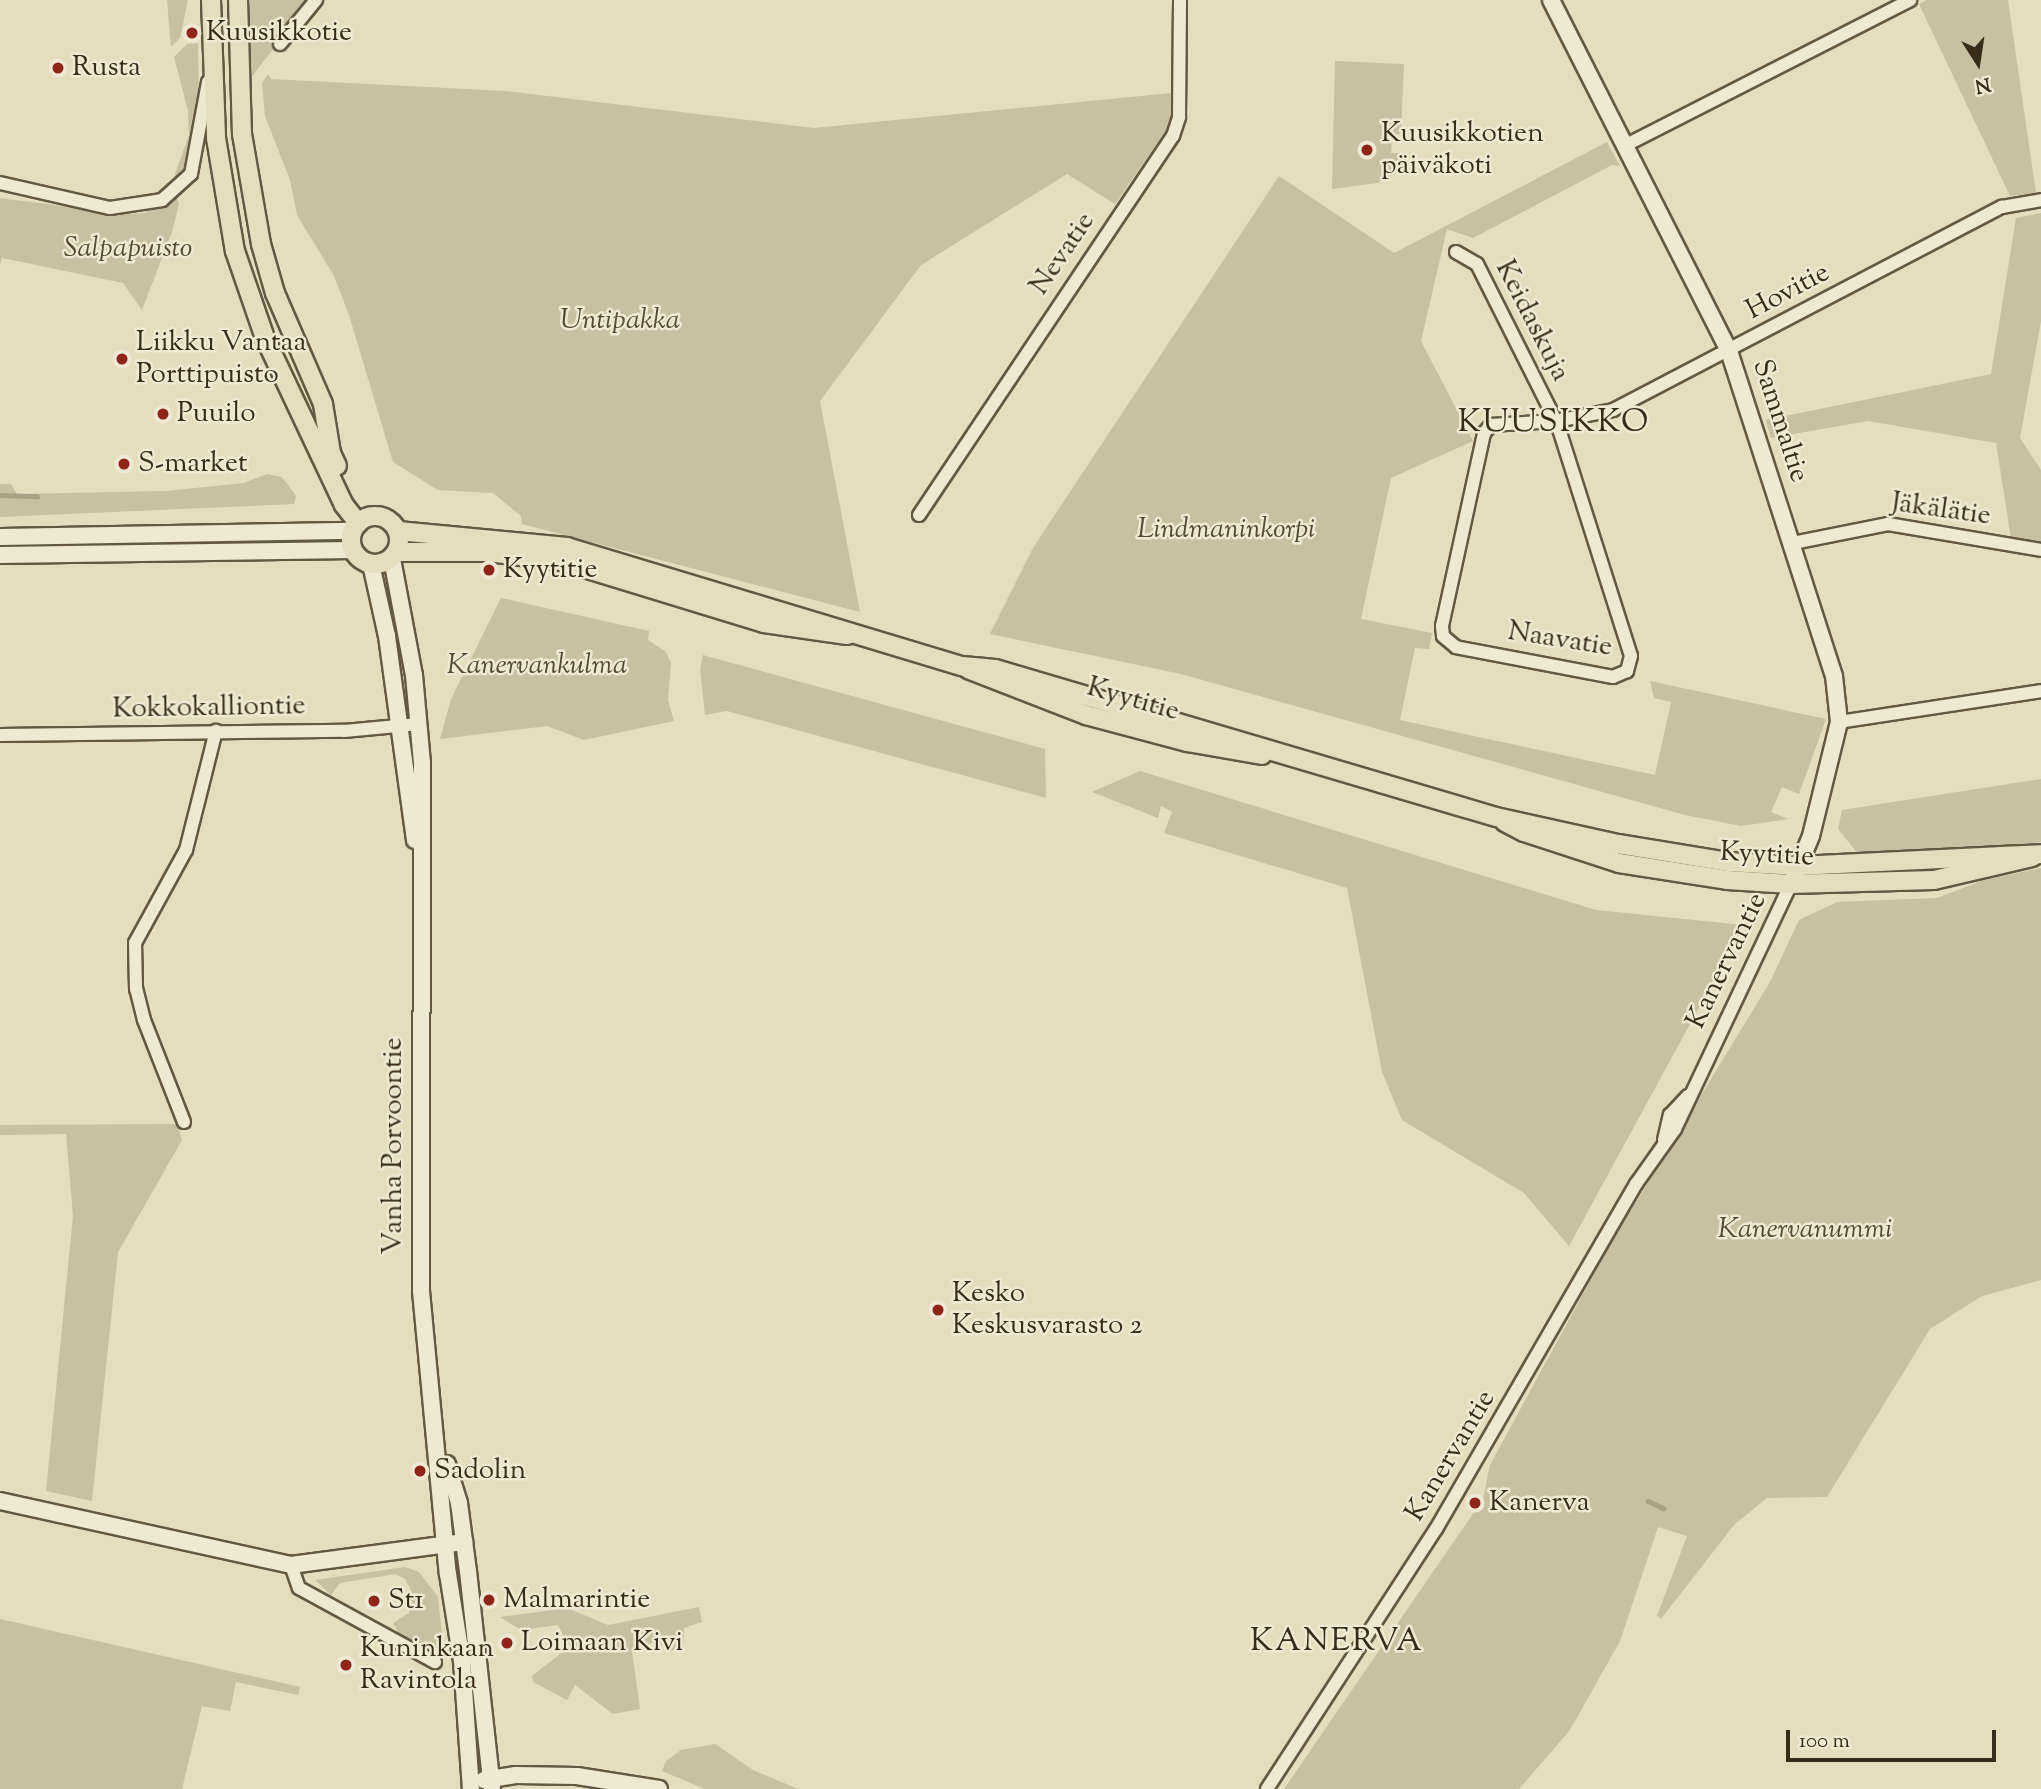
<!DOCTYPE html>
<html>
<head>
<meta charset="utf-8">
<style>
  body { margin:0 }
  #map { position:relative; width:2041px; height:1789px; overflow:hidden; background:#e6ddbd; font-family:"Sorts Mill Goudy",serif }
  div>[style] { position:absolute }
  [style*='--x'] { left:calc(var(--x)*1px); top:calc(var(--y)*1px); width:calc(var(--w)*1px); rotate:calc(var(--a)*1deg) }
  .green>* { inset:0; background:#c9bfa1 }
  .stream>* { height:4.5px; margin:-2.25px; padding:0 2.25px; transform-origin:2.25px; border-radius:2.25px; background:#aba085 }
  .roads { filter:drop-shadow(2px 0 #645842) drop-shadow(-2px 0 #645842) drop-shadow(0 2px #645842) drop-shadow(0 -2px #645842) }
  .street>* { height:12px; margin:-6px; padding:0 6px; transform-origin:6px; border-radius:6px; background:#efe9d4 }
  .secondary>* { height:16px; margin:-8px; padding:0 8px; transform-origin:8px; border-radius:8px; background:#efe9d4 }
  .primary>* { height:18px; margin:-9px; padding:0 9px; transform-origin:9px; border-radius:9px; background:#e6ddbd }
  .primary>.ring { margin:-9px; padding:0; box-sizing:content-box; background:none; border:18px solid #e6ddbd; border-radius:50% }
  .dots>* { width:19px; height:19px; translate:-50% -50%; box-sizing:border-box; border:4px solid #efe9d4; border-radius:50% }
  span { translate:-50% -50%; white-space:nowrap; text-align:center; line-height:1.15; -webkit-text-stroke:5px #efe9d4; paint-order:stroke }
  .poi-label { font-size:28px; color:#392b19 }
  .left { translate:0 -50%; text-align:left }
  .park-label { font-size:28px; color:#564934; font-style:italic }
  .street-label { font-size:28px; color:#392b19 }
  .quarter-label { font-size:32px; color:#392b19; letter-spacing:2px }
  .north { position:absolute; left:1943px; top:28px; width:70px; height:70px; -webkit-text-stroke:5px #efe9d4; paint-order:stroke; rotate:168deg; font-size:19px; font-weight:700; line-height:28px; text-align:center; color:#392b19 }
  .north::after { content:''; display:block; margin:auto; width:24px; height:32px; background:#392b19; clip-path:polygon(50% 0,100% 100%,50% 72%,0 100%) }
  .scale { position:absolute; left:1786px; top:1730px; width:210px; height:32px; box-sizing:border-box; border:4px solid #392b19; border-top:0; padding-left:9px; font-size:21px; line-height:24px; white-space:nowrap; color:#392b19; -webkit-text-stroke:5px #efe9d4; paint-order:stroke }
</style>
</head>
<body>
<div id="map">
  <div class="green">
    <i style="clip-path:polygon(167px 0,188px 0,180px 38px,171px 47px)"></i>
    <i style="clip-path:polygon(249px 0,311px 0,250px 79px)"></i>
    <i style="clip-path:polygon(1927px 0,2008px 0,2036px 193px,2010px 196px,1919px 4px)"></i>
    <i style="clip-path:polygon(198px 43px,199px 105px,186px 169px,177px 181px,175px 174px,189px 135px,188px 111px,174px 57px,187px 44px)"></i>
    <i style="clip-path:polygon(1335px 61px,1404px 64px,1401px 134px,1392px 135px,1391px 153px,1400px 153px,1401px 171px,1377px 183px,1332px 189px)"></i>
    <i style="clip-path:polygon(268px 74px,271px 79px,505px 91px,814px 128px,1172px 93px,1171px 123px,1115px 204px,1067px 174px,921px 265px,820px 401px,860px 612px,522px 524px,521px 516px,493px 493px,438px 490px,393px 462px,349px 315px,334px 276px,297px 215px,290px 180px,265px 116px,262px 83px)"></i>
    <i style="clip-path:polygon(1607px 142px,1620px 166px,1612px 165px,1473px 238px,1447px 229px,1421px 341px,1473px 441px,1391px 478px,1361px 619px,1432px 633px,1429px 649px,1415px 648px,1400px 720px,1655px 775px,1671px 702px,1654px 698px,1650px 681px,1826px 719px,1799px 794px,1782px 787px,1771px 812px,1788px 819px,1741px 826px,1685px 815px,1181px 674px,990px 634px,1033px 548px,1279px 176px,1394px 253px)"></i>
    <i style="clip-path:polygon(177px 197px,179px 204px,172px 232px,142px 310px,123px 283px,2px 258px,0 265px,0 198px,125px 214px,144px 213px)"></i>
    <i style="clip-path:polygon(2041px 213px,2041px 321px,2020px 438px,2041px 470px,2041px 543px,2011px 538px,1996px 443px,1868px 421px,1771px 438px,1766px 420px,1991px 374px,2016px 218px)"></i>
    <i style="clip-path:polygon(267px 474px,282px 477px,296px 496px,294px 504px,0 517px,0 484px,11px 484px,17px 494px,166px 491px,244px 483px)"></i>
    <i style="clip-path:polygon(501px 598px,649px 631px,648px 640px,666px 652px,671px 663px,668px 700px,674px 721px,584px 740px,547px 726px,440px 739px,451px 699px)"></i>
    <i style="clip-path:polygon(703px 655px,1045px 749px,1046px 798px,727px 711px,705px 715px,700px 669px)"></i>
    <i style="clip-path:polygon(1140px 771px,1596px 910px,1744px 925px,1569px 1246px,1524px 1193px,1402px 1120px,1382px 1072px,1347px 888px,1164px 833px,1172px 812px,1161px 806px,1158px 818px,1092px 792px)"></i>
    <i style="clip-path:polygon(2041px 779px,2041px 842px,1863px 860px,1838px 829px,1842px 810px)"></i>
    <i style="clip-path:polygon(2041px 868px,2041px 1280px,1982px 1296px,1930px 1329px,1827px 1497px,1767px 1498px,1734px 1525px,1661px 1619px,1657px 1616px,1687px 1536px,1658px 1527px,1620px 1641px,1570px 1730px,1519px 1789px,1284px 1789px,1483px 1499px,1490px 1465px,1607px 1250px,1770px 982px,1799px 920px,1837px 902px,1937px 898px,1984px 880px)"></i>
    <i style="clip-path:polygon(177px 1124px,182px 1140px,118px 1252px,92px 1501px,46px 1491px,73px 1216px,66px 1134px,0 1135px,0 1125px)"></i>
    <i style="clip-path:polygon(405px 1567px,419px 1572px,438px 1597px,444px 1652px,403px 1641px,393px 1623px,409px 1613px,411px 1590px,405px 1579px,395px 1574px,340px 1583px,331px 1595px,315px 1580px)"></i>
    <i style="clip-path:polygon(699px 1607px,702px 1622px,684px 1628px,683px 1647px,670px 1651px,656px 1641px,632px 1651px,640px 1709px,613px 1714px,575px 1685px,567px 1700px,533px 1682px,532px 1676px,569px 1647px,558px 1625px,521px 1630px,500px 1617px,567px 1608px,608px 1625px)"></i>
    <i style="clip-path:polygon(0 1619px,300px 1687px,298px 1695px,236px 1682px,230px 1711px,202px 1706px,182px 1789px,0 1789px)"></i>
    <i style="clip-path:polygon(715px 1744px,753px 1770px,798px 1789px,705px 1789px,662px 1771px,666px 1761px,681px 1750px)"></i>
  </div>
  <div class="stream">
    <i style="--x:0;--y:495;--w:37;--a:2"></i>
    <i style="--x:1648;--y:1501;--w:17;--a:25"></i>
  </div>
  <div class="roads">
    <div class="street">
      <i style="--x:280;--y:44;--w:57;--a:-50.7"></i>
      <i style="--x:1626;--y:145;--w:319;--a:-27"></i>
      <i style="--x:0;--y:183;--w:113;--a:12.8"></i>
      <i style="--x:110;--y:208;--w:53;--a:-8.7"></i>
      <i style="--x:162;--y:200;--w:39;--a:-42"></i>
      <i style="--x:191;--y:174;--w:94;--a:-79.5"></i>
      <i style="--x:1456;--y:252;--w:24;--a:30"></i>
      <i style="--x:1477;--y:264;--w:176;--a:63.3"></i>
      <i style="--x:1556;--y:421;--w:9;--a:69"></i>
      <i style="--x:1559;--y:429;--w:238;--a:72.4"></i>
      <i style="--x:1631;--y:656;--w:16;--a:105"></i>
      <i style="--x:1627;--y:671;--w:15;--a:157"></i>
      <i style="--x:1613;--y:677;--w:160;--a:-169.2"></i>
      <i style="--x:1456;--y:647;--w:17;--a:-140"></i>
      <i style="--x:1443;--y:636;--w:10;--a:-96"></i>
      <i style="--x:1442;--y:626;--w:198;--a:-77.7"></i>
      <i style="--x:1484;--y:433;--w:11;--a:-49"></i>
      <i style="--x:1491;--y:425;--w:65;--a:-3.5"></i>
      <i style="--x:1556;--y:421;--w:58;--a:-10.9"></i>
      <i style="--x:1613;--y:410;--w:439;--a:-27.6"></i>
      <i style="--x:2002;--y:207;--w:40;--a:-10"></i>
      <i style="--x:919;--y:515;--w:456;--a:-56.2"></i>
      <i style="--x:1173;--y:136;--w:20;--a:-72"></i>
      <i style="--x:1179;--y:117;--w:117;--a:-89.5"></i>
      <i style="--x:1793;--y:543;--w:97;--a:-11.3"></i>
      <i style="--x:1888;--y:524;--w:155;--a:9.6"></i>
      <i style="--x:1839;--y:722;--w:204;--a:-8.7"></i>
      <i style="--x:0;--y:735;--w:344;--a:-0.7"></i>
      <i style="--x:344;--y:731;--w:75;--a:-5.3"></i>
      <i style="--x:184;--y:1122;--w:110;--a:-111.4"></i>
      <i style="--x:144;--y:1020;--w:32;--a:-104"></i>
      <i style="--x:136;--y:989;--w:46;--a:-91.2"></i>
      <i style="--x:135;--y:943;--w:106;--a:-61.3"></i>
      <i style="--x:186;--y:850;--w:123;--a:-75.9"></i>
      <i style="--x:1664;--y:1140;--w:26;--a:-77"></i>
      <i style="--x:1670;--y:1115;--w:26;--a:-47"></i>
      <i style="--x:291;--y:1565;--w:24;--a:71"></i>
      <i style="--x:299;--y:1588;--w:155;--a:28.6"></i>
      <i style="--x:1267;--y:1789;--w:310;--a:-57"></i>
      <i style="--x:1436;--y:1529;--w:399;--a:-59.9"></i>
      <i style="--x:1636;--y:1184;--w:67;--a:-54.7"></i>
      <i style="--x:1675;--y:1129;--w:271;--a:-64.7"></i>
    </div>
    <div class="secondary">
      <i style="--x:1551;--y:0;--w:394;--a:63.1"></i>
      <i style="--x:1729;--y:351;--w:342;--a:72.1"></i>
      <i style="--x:1834;--y:676;--w:46;--a:83.8"></i>
      <i style="--x:1839;--y:722;--w:117;--a:103.8"></i>
      <i style="--x:1811;--y:836;--w:52;--a:112.6"></i>
      <i style="--x:0;--y:537;--w:353;--a:-1"></i>
      <i style="--x:0;--y:555;--w:353;--a:-0.8"></i>
      <i style="--x:392;--y:559;--w:118;--a:79.3"></i>
      <i style="--x:414;--y:675;--w:88;--a:84.8"></i>
      <i style="--x:422;--y:763;--w:528;--a:90.11"></i>
      <i style="--x:421;--y:1291;--w:284;--a:84.6"></i>
      <i style="--x:448;--y:1574;--w:88;--a:80.9"></i>
      <i style="--x:462;--y:1661;--w:128;--a:86"></i>
      <i style="--x:371;--y:564;--w:74;--a:77.5"></i>
      <i style="--x:387;--y:636;--w:206;--a:82.2"></i>
      <i style="--x:447;--y:1464;--w:41;--a:72.9"></i>
      <i style="--x:459;--y:1503;--w:69;--a:82.5"></i>
      <i style="--x:468;--y:1571;--w:219;--a:83.7"></i>
      <i style="--x:0;--y:1501;--w:298;--a:12.4"></i>
      <i style="--x:291;--y:1565;--w:175;--a:-7.6"></i>
      <i style="--x:484;--y:1780;--w:32;--a:-9"></i>
      <i style="--x:516;--y:1775;--w:61;--a:0.9"></i>
      <i style="--x:577;--y:1776;--w:83;--a:9"></i>
    </div>
    <div class="primary">
      <i style="--x:211;--y:0;--w:138;--a:87.9"></i>
      <i style="--x:216;--y:138;--w:115;--a:80.5"></i>
      <i style="--x:235;--y:251;--w:92;--a:71"></i>
      <i style="--x:265;--y:338;--w:185;--a:64.7"></i>
      <i style="--x:344;--y:505;--w:23;--a:52"></i>
      <i style="--x:238;--y:0;--w:134;--a:88.3"></i>
      <i style="--x:242;--y:134;--w:112;--a:80.2"></i>
      <i style="--x:261;--y:244;--w:51;--a:74.1"></i>
      <i style="--x:275;--y:293;--w:121;--a:66.6"></i>
      <i style="--x:323;--y:404;--w:50;--a:80.7"></i>
      <i style="--x:331;--y:453;--w:14;--a:65"></i>
      <i class="ring" style="left:351px;top:516px;width:30px;height:30px"></i>
      <i style="--x:398;--y:531;--w:170;--a:5.4"></i>
      <i style="--x:567;--y:547;--w:413;--a:16.8"></i>
      <i style="--x:962;--y:666;--w:33;--a:5"></i>
      <i style="--x:995;--y:669;--w:522;--a:16.46"></i>
      <i style="--x:1496;--y:817;--w:125;--a:12.5"></i>
      <i style="--x:1618;--y:844;--w:111;--a:9.3"></i>
      <i style="--x:1728;--y:862;--w:70;--a:3.3"></i>
      <i style="--x:1798;--y:866;--w:243;--a:-2.8"></i>
      <i style="--x:397;--y:552;--w:91;--a:0"></i>
      <i style="--x:488;--y:552;--w:74;--a:7"></i>
      <i style="--x:561;--y:561;--w:212;--a:17"></i>
      <i style="--x:764;--y:623;--w:84;--a:8.2"></i>
      <i style="--x:968;--y:669;--w:127;--a:21.3"></i>
      <i style="--x:1086;--y:715;--w:105;--a:15"></i>
      <i style="--x:1187;--y:742;--w:76;--a:9.8"></i>
      <i style="--x:1505;--y:822;--w:21;--a:28"></i>
      <i style="--x:1524;--y:832;--w:100;--a:18.1"></i>
      <i style="--x:1619;--y:863;--w:109;--a:8.9"></i>
      <i style="--x:1727;--y:880;--w:64;--a:3.6"></i>
      <i style="--x:1791;--y:884;--w:143;--a:-1.6"></i>
      <i style="--x:1934;--y:880;--w:101;--a:-13.2"></i>
    </div>
  </div>
  <div class="dots">
    <i style="left:192px;top:33px;background:#8f2418"></i>
    <i style="left:58px;top:68px;background:#8f2418"></i>
    <i style="left:1367px;top:150px;background:#8f2418"></i>
    <i style="left:122px;top:359px;background:#8f2418"></i>
    <i style="left:163px;top:414px;background:#8f2418"></i>
    <i style="left:124px;top:464px;background:#8f2418"></i>
    <i style="left:489px;top:570px;background:#8f2418"></i>
    <i style="left:938px;top:1310px;background:#8f2418"></i>
    <i style="left:420px;top:1471px;background:#8f2418"></i>
    <i style="left:1475px;top:1503px;background:#8f2418"></i>
    <i style="left:489px;top:1600px;background:#8f2418"></i>
    <i style="left:374px;top:1601px;background:#8f2418"></i>
    <i style="left:507px;top:1643px;background:#8f2418"></i>
    <i style="left:346px;top:1665px;background:#8f2418"></i>
  </div>
  <div class="poi-label">
    <span class="left" style="left:206px;top:33px">Kuusikkotie</span>
    <span class="left" style="left:72px;top:68px">Rusta</span>
    <span class="left" style="left:1381px;top:150px">Kuusikkotien<br>päiväkoti</span>
    <span class="left" style="left:136px;top:359px">Liikku Vantaa<br>Porttipuisto</span>
    <span class="left" style="left:177px;top:414px">Puuilo</span>
    <span class="left" style="left:138px;top:464px">S-market</span>
    <span class="left" style="left:503px;top:570px">Kyytitie</span>
    <span class="left" style="left:952px;top:1310px">Kesko<br>Keskusvarasto 2</span>
    <span class="left" style="left:434px;top:1471px">Sadolin</span>
    <span class="left" style="left:1489px;top:1503px">Kanerva</span>
    <span class="left" style="left:503px;top:1600px">Malmarintie</span>
    <span class="left" style="left:388px;top:1601px">St1</span>
    <span class="left" style="left:521px;top:1643px">Loimaan Kivi</span>
    <span class="left" style="left:360px;top:1665px">Kuninkaan<br>Ravintola</span>
  </div>
  <div class="park-label">
    <span style="left:128px;top:249px">Salpapuisto</span>
    <span style="left:620px;top:321px">Untipakka</span>
    <span style="left:1226px;top:530px">Lindmaninkorpi</span>
    <span style="left:537px;top:666px">Kanervankulma</span>
    <span style="left:1805px;top:1230px">Kanervanummi</span>
  </div>
  <div class="street-label">
    <span style="left:1063px;top:254px;rotate:-56deg">Nevatie</span>
    <span style="left:1788px;top:292px;rotate:-28deg">Hovitie</span>
    <span style="left:1532px;top:321px;rotate:63deg">Keidaskuja</span>
    <span style="left:1780px;top:421px;rotate:72deg">Sammaltie</span>
    <span style="left:1941px;top:510px;rotate:8deg">Jäkälätie</span>
    <span style="left:1560px;top:640px;rotate:9deg">Naavatie</span>
    <span style="left:1133px;top:700px;rotate:16deg">Kyytitie</span>
    <span style="left:209px;top:708px;rotate:-1deg">Kokkokalliontie</span>
    <span style="left:1767px;top:855px;rotate:3deg">Kyytitie</span>
    <span style="left:1727px;top:961px;rotate:-64deg">Kanervantie</span>
    <span style="left:394px;top:1146px;rotate:-90deg">Vanha Porvoontie</span>
    <span style="left:1451px;top:1456px;rotate:-59deg">Kanervantie</span>
  </div>
  <div class="quarter-label">
    <span style="left:1554px;top:423px">KUUSIKKO</span>
    <span style="left:1337px;top:1642px">KANERVA</span>
  </div>
  <div class="north">N</div>
  <div class="scale">100 m</div>
</div>
</body>
</html>
